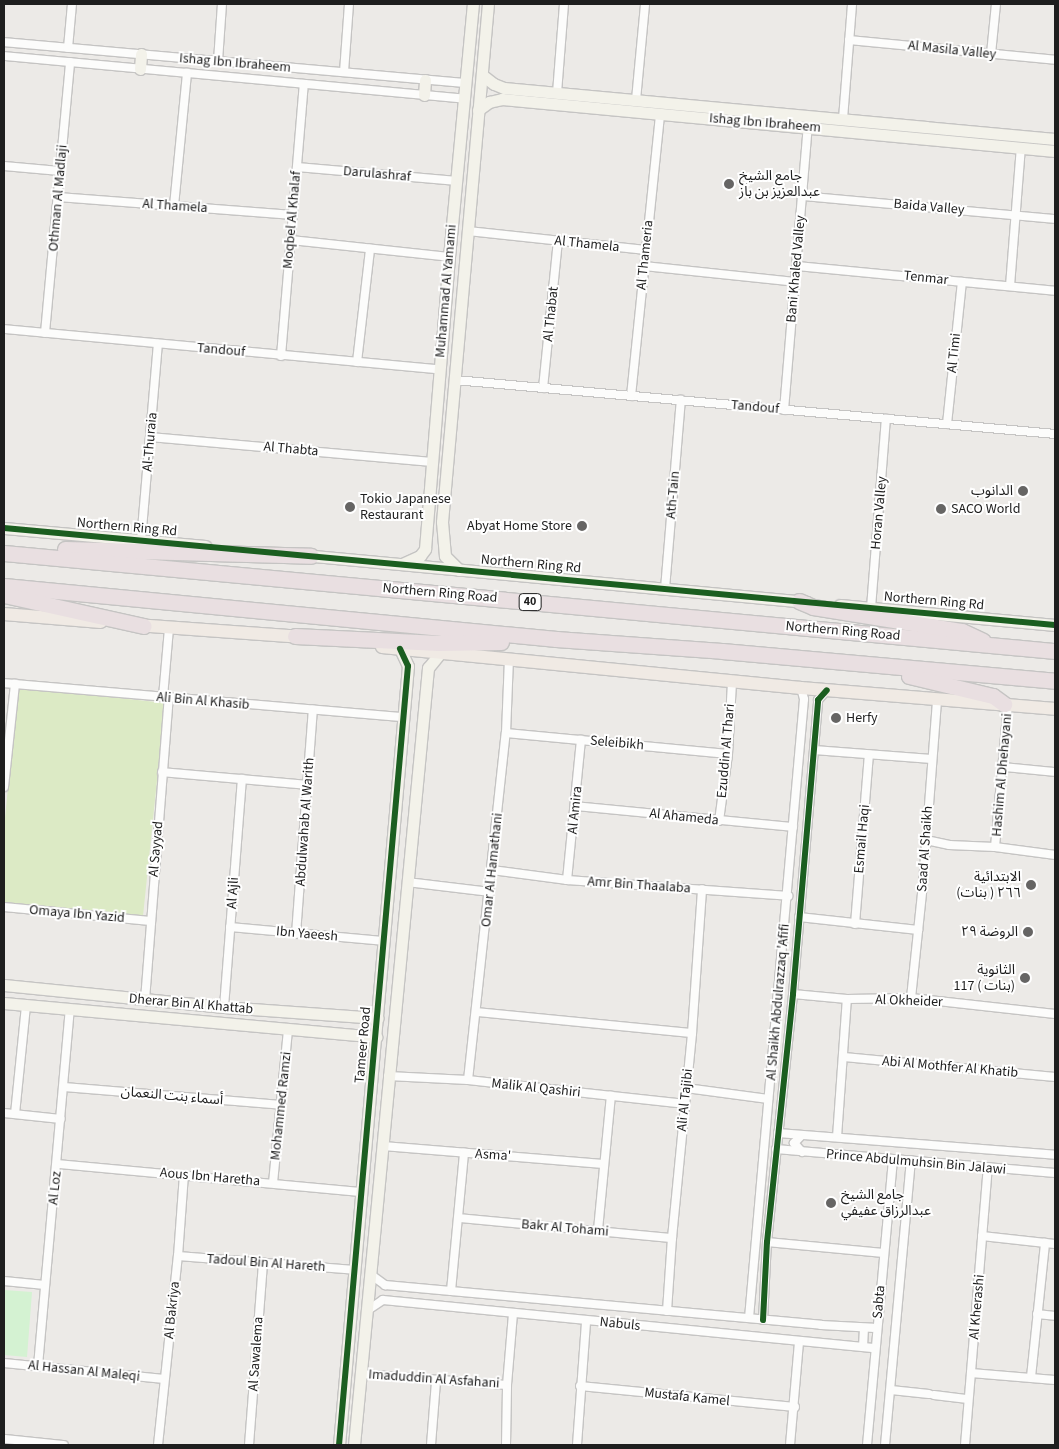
<!DOCTYPE html>
<html>
<head>
<meta charset="utf-8">
<style>
  body { margin:0 }
  #map { position:relative; width:1059px; height:1449px; overflow:hidden; background:#eceae7; font-family:"Source Sans 3","Noto Sans Arabic",sans-serif }
  div>[style] { position:absolute }
  [style*='--x'] { left:calc(var(--x)*1px); top:calc(var(--y)*1px); width:calc(var(--w)*1px); rotate:calc(var(--a)*1deg) }
  .grass>* { inset:0; background:#dceac5 }
  .park>* { inset:0; background:#d4f2d2 }
  .roads { filter:drop-shadow(1px 0 #c5c4c3) drop-shadow(-1px 0 #c5c4c3) drop-shadow(0 1px #c5c4c3) drop-shadow(0 -1px #c5c4c3) }
  .street>* { height:8px; margin:-4px; padding:0 4px; transform-origin:4px; border-radius:4px; background:#fcfcfb }
  .secondary>* { height:11px; margin:-5.5px; padding:0 5.5px; transform-origin:5.5px; border-radius:5.5px; background:#f3f2ea }
  .primary>* { height:12px; margin:-6px; padding:0 6px; transform-origin:6px; border-radius:6px; background:#f0eae4 }
  .highway>* { height:15px; margin:-7.5px; padding:0 7.5px; transform-origin:7.5px; border-radius:7.5px; background:#e9dfe1 }
  .cycleway>* { height:6px; margin:-3px; padding:0 3px; transform-origin:3px; border-radius:3px; background:#1b5e20 }
  .dots>* { width:14px; height:14px; translate:-50% -50%; box-sizing:border-box; border:2px solid #fff; border-radius:50% }
  span { translate:-50% -50%; white-space:nowrap; text-align:center; line-height:1.15; -webkit-text-stroke:4px #fff; paint-order:stroke }
  .shield-label span { padding:1px 4px; background:#fff; border:1px solid; border-radius:4px; -webkit-text-stroke-width:0 }
  .shield-label { font-size:12px; color:#1e1e1e; font-weight:700 }
  .street-label { font-size:14px; color:#1e1e1e }
  .poi-label { font-size:14px; color:#1e1e1e }
  .left { translate:0 -50%; text-align:left }
  .right { translate:-100% -50%; text-align:right }
  .frame { position:absolute; inset:0; border:5px solid #1e1e1e; pointer-events:none }
</style>
</head>
<body>
<div id="map">
  <div class="grass">
    <i style="clip-path:polygon(18px 687px,165px 703px,143px 916px,4px 902px,4px 828px)"></i>
  </div>
  <div class="park">
    <i style="clip-path:polygon(4px 1290px,32px 1292px,27px 1357px,4px 1355px)"></i>
  </div>
  <div class="roads">
    <div class="street">
      <i style="--x:849;--y:40;--w:207;--a:5.5"></i>
      <i style="--x:4;--y:42;--w:464;--a:5.1"></i>
      <i style="--x:68;--y:48;--w:44;--a:-84.8"></i>
      <i style="--x:991;--y:54;--w:50;--a:-84.3"></i>
      <i style="--x:4;--y:56;--w:462;--a:5.3"></i>
      <i style="--x:218;--y:61;--w:57;--a:-86"></i>
      <i style="--x:344;--y:72;--w:68;--a:-85.8"></i>
      <i style="--x:557;--y:93;--w:89;--a:-85.5"></i>
      <i style="--x:636;--y:100;--w:96;--a:-84.6"></i>
      <i style="--x:843;--y:119;--w:115;--a:-85.5"></i>
      <i style="--x:4;--y:166;--w:56;--a:5.1"></i>
      <i style="--x:297;--y:167;--w:161;--a:5"></i>
      <i style="--x:802;--y:196;--w:254;--a:5.2"></i>
      <i style="--x:58;--y:197;--w:236;--a:4.4"></i>
      <i style="--x:174;--y:206;--w:134;--a:-84.4"></i>
      <i style="--x:468;--y:231;--w:179;--a:6.1"></i>
      <i style="--x:291;--y:240;--w:159;--a:6.1"></i>
      <i style="--x:644;--y:266;--w:152;--a:6"></i>
      <i style="--x:797;--y:266;--w:259;--a:5.5"></i>
      <i style="--x:1010;--y:286;--w:139;--a:-85.5"></i>
      <i style="--x:4;--y:329;--w:437;--a:5.3"></i>
      <i style="--x:45;--y:333;--w:272;--a:-84.7"></i>
      <i style="--x:281;--y:356;--w:273;--a:-85.2"></i>
      <i style="--x:357;--y:362;--w:114;--a:-83.4"></i>
      <i style="--x:455;--y:380;--w:602;--a:5.14"></i>
      <i style="--x:543;--y:388;--w:148;--a:-84.2"></i>
      <i style="--x:631;--y:396;--w:283;--a:-84.1"></i>
      <i style="--x:784;--y:410;--w:284;--a:-85.2"></i>
      <i style="--x:947;--y:424;--w:143;--a:-84"></i>
      <i style="--x:151;--y:437;--w:281;--a:5.1"></i>
      <i style="--x:141;--y:541;--w:198;--a:-85.1"></i>
      <i style="--x:665;--y:589;--w:190;--a:-85.2"></i>
      <i style="--x:871;--y:608;--w:190;--a:-85.5"></i>
      <i style="--x:4;--y:683;--w:400;--a:4.9"></i>
      <i style="--x:163;--y:697;--w:68;--a:-85"></i>
      <i style="--x:506;--y:733;--w:223;--a:5.4"></i>
      <i style="--x:814;--y:750;--w:118;--a:4.4"></i>
      <i style="--x:1004;--y:767;--w:51;--a:5.6"></i>
      <i style="--x:162;--y:772;--w:146;--a:5.1"></i>
      <i style="--x:4;--y:787;--w:104;--a:-83.9"></i>
      <i style="--x:575;--y:806;--w:219;--a:5.5"></i>
      <i style="--x:719;--y:821;--w:68;--a:-82.3"></i>
      <i style="--x:728;--y:754;--w:72;--a:-86.8"></i>
      <i style="--x:926;--y:840;--w:24;--a:12"></i>
      <i style="--x:949;--y:845;--w:46;--a:2.5"></i>
      <i style="--x:995;--y:847;--w:61;--a:7.6"></i>
      <i style="--x:995;--y:847;--w:144;--a:-84.8"></i>
      <i style="--x:492;--y:870;--w:76;--a:7.6"></i>
      <i style="--x:567;--y:880;--w:222;--a:4.1"></i>
      <i style="--x:567;--y:880;--w:141;--a:-84.3"></i>
      <i style="--x:407;--y:882;--w:84;--a:6.9"></i>
      <i style="--x:4;--y:907;--w:147;--a:5.5"></i>
      <i style="--x:799;--y:917;--w:120;--a:6.2"></i>
      <i style="--x:855;--y:924;--w:170;--a:-85.3"></i>
      <i style="--x:230;--y:927;--w:156;--a:5.2"></i>
      <i style="--x:296;--y:934;--w:225;--a:-85.7"></i>
      <i style="--x:793;--y:994;--w:54;--a:5.3"></i>
      <i style="--x:847;--y:999;--w:64;--a:-0.9"></i>
      <i style="--x:911;--y:998;--w:145;--a:6.3"></i>
      <i style="--x:911;--y:998;--w:116;--a:-84"></i>
      <i style="--x:923;--y:883;--w:185;--a:-85.6"></i>
      <i style="--x:145;--y:1000;--w:303;--a:-85.5"></i>
      <i style="--x:224;--y:1007;--w:229;--a:-85.5"></i>
      <i style="--x:477;--y:1012;--w:216;--a:5.6"></i>
      <i style="--x:844;--y:1057;--w:212;--a:5.4"></i>
      <i style="--x:388;--y:1076;--w:80;--a:2.9"></i>
      <i style="--x:468;--y:1080;--w:217;--a:6.3"></i>
      <i style="--x:468;--y:1080;--w:349;--a:-83.8"></i>
      <i style="--x:506;--y:733;--w:74;--a:-87.7"></i>
      <i style="--x:64;--y:1087;--w:218;--a:4.7"></i>
      <i style="--x:686;--y:1088;--w:83;--a:7.6"></i>
      <i style="--x:4;--y:1113;--w:57;--a:6"></i>
      <i style="--x:15;--y:1114;--w:110;--a:-84.2"></i>
      <i style="--x:778;--y:1133;--w:278;--a:4.5"></i>
      <i style="--x:801;--y:1136;--w:10;--a:135"></i>
      <i style="--x:794;--y:1143;--w:12;--a:48"></i>
      <i style="--x:837;--y:1137;--w:138;--a:-85.9"></i>
      <i style="--x:383;--y:1146;--w:221;--a:4.7"></i>
      <i style="--x:776;--y:1149;--w:280;--a:4.9"></i>
      <i style="--x:58;--y:1164;--w:305;--a:5.3"></i>
      <i style="--x:273;--y:1183;--w:155;--a:-84.4"></i>
      <i style="--x:459;--y:1218;--w:214;--a:5.4"></i>
      <i style="--x:598;--y:1230;--w:135;--a:-84.5"></i>
      <i style="--x:982;--y:1236;--w:73;--a:6.3"></i>
      <i style="--x:767;--y:1242;--w:117;--a:5.4"></i>
      <i style="--x:178;--y:1256;--w:177;--a:4.5"></i>
      <i style="--x:370;--y:1274;--w:19;--a:36"></i>
      <i style="--x:385;--y:1285;--w:438;--a:5.2"></i>
      <i style="--x:821;--y:1325;--w:56;--a:3.1"></i>
      <i style="--x:4;--y:1281;--w:41;--a:5.6"></i>
      <i style="--x:451;--y:1291;--w:139;--a:-84.6"></i>
      <i style="--x:368;--y:1310;--w:18;--a:-34"></i>
      <i style="--x:383;--y:1300;--w:494;--a:5.6"></i>
      <i style="--x:667;--y:1311;--w:73;--a:-86.1"></i>
      <i style="--x:672;--y:1238;--w:206;--a:-84.4"></i>
      <i style="--x:692;--y:1033;--w:144;--a:-86"></i>
      <i style="--x:1037;--y:1314;--w:18;--a:6"></i>
      <i style="--x:749;--y:1318;--w:621;--a:-84.92"></i>
      <i style="--x:804;--y:699;--w:11;--a:-105"></i>
      <i style="--x:763;--y:1320;--w:78;--a:-87.1"></i>
      <i style="--x:767;--y:1242;--w:249;--a:-84"></i>
      <i style="--x:793;--y:994;--w:295;--a:-85.1"></i>
      <i style="--x:818;--y:700;--w:13;--a:-48"></i>
      <i style="--x:863;--y:1347;--w:19;--a:-87"></i>
      <i style="--x:4;--y:1363;--w:161;--a:5.7"></i>
      <i style="--x:38;--y:1366;--w:358;--a:-84.9"></i>
      <i style="--x:971;--y:1373;--w:84;--a:4.8"></i>
      <i style="--x:361;--y:1374;--w:146;--a:4.3"></i>
      <i style="--x:1031;--y:1377;--w:135;--a:-84"></i>
      <i style="--x:580;--y:1386;--w:216;--a:5.6"></i>
      <i style="--x:891;--y:1390;--w:38;--a:6"></i>
      <i style="--x:934;--y:1395;--w:34;--a:7"></i>
      <i style="--x:4;--y:1439;--w:60;--a:5.7"></i>
      <i style="--x:158;--y:1445;--w:190;--a:-84"></i>
      <i style="--x:178;--y:1256;--w:81;--a:-85.8"></i>
      <i style="--x:249;--y:1445;--w:183;--a:-85.6"></i>
      <i style="--x:431;--y:1445;--w:64;--a:-85.5"></i>
      <i style="--x:506;--y:1445;--w:60;--a:-89"></i>
      <i style="--x:507;--y:1385;--w:72;--a:-85.2"></i>
      <i style="--x:577;--y:1445;--w:124;--a:-85.8"></i>
      <i style="--x:790;--y:1445;--w:102;--a:-85"></i>
      <i style="--x:867;--y:1445;--w:287;--a:-84.8"></i>
      <i style="--x:885;--y:1445;--w:286;--a:-84.8"></i>
      <i style="--x:965;--y:1445;--w:278;--a:-85.3"></i>
    </div>
    <div class="secondary">
      <i style="--x:140;--y:69;--w:15;--a:-86"></i>
      <i style="--x:482;--y:75;--w:15;--a:37"></i>
      <i style="--x:494;--y:84;--w:11;--a:22"></i>
      <i style="--x:504;--y:88;--w:553;--a:5.29"></i>
      <i style="--x:424;--y:95;--w:15;--a:-86"></i>
      <i style="--x:478;--y:110;--w:14;--a:-36"></i>
      <i style="--x:489;--y:102;--w:13;--a:-13"></i>
      <i style="--x:502;--y:99;--w:555;--a:5.37"></i>
      <i style="--x:4;--y:528;--w:202;--a:5.1"></i>
      <i style="--x:303;--y:555;--w:506;--a:5.33"></i>
      <i style="--x:402;--y:564;--w:20;--a:-24"></i>
      <i style="--x:420;--y:556;--w:9;--a:-54"></i>
      <i style="--x:425;--y:549;--w:293;--a:-85.3"></i>
      <i style="--x:449;--y:257;--w:254;--a:-84.6"></i>
      <i style="--x:459;--y:570;--w:20;--a:-135"></i>
      <i style="--x:445;--y:556;--w:34;--a:-95"></i>
      <i style="--x:442;--y:522;--w:520;--a:-84.93"></i>
      <i style="--x:840;--y:605;--w:216;--a:5.3"></i>
      <i style="--x:4;--y:985;--w:221;--a:5.7"></i>
      <i style="--x:224;--y:1007;--w:154;--a:4.1"></i>
      <i style="--x:4;--y:1003;--w:374;--a:5.2"></i>
      <i style="--x:339;--y:1445;--w:782;--a:-84.94"></i>
      <i style="--x:408;--y:666;--w:19;--a:-115"></i>
      <i style="--x:354;--y:1445;--w:781;--a:-84.56"></i>
      <i style="--x:428;--y:668;--w:19;--a:-51"></i>
    </div>
    <div class="primary">
      <i style="--x:4;--y:614;--w:97;--a:4.7"></i>
      <i style="--x:136;--y:625;--w:167;--a:4.1"></i>
      <i style="--x:382;--y:647;--w:421;--a:5.6"></i>
      <i style="--x:801;--y:688;--w:255;--a:4.7"></i>
    </div>
    <div class="highway">
      <i style="--x:65;--y:549;--w:246;--a:1.6"></i>
      <i style="--x:4;--y:553;--w:1056;--a:5.33"></i>
      <i style="--x:4;--y:586;--w:555;--a:5.48"></i>
      <i style="--x:556;--y:639;--w:166;--a:4.1"></i>
      <i style="--x:722;--y:651;--w:334;--a:5.1"></i>
      <i style="--x:4;--y:595;--w:143;--a:12.5"></i>
      <i style="--x:799;--y:601;--w:15;--a:23"></i>
      <i style="--x:813;--y:607;--w:151;--a:9.2"></i>
      <i style="--x:962;--y:631;--w:23;--a:25"></i>
      <i style="--x:295;--y:636;--w:144;--a:2.8"></i>
      <i style="--x:439;--y:643;--w:62;--a:-0.9"></i>
      <i style="--x:909;--y:676;--w:86;--a:13.4"></i>
      <i style="--x:993;--y:696;--w:14;--a:36"></i>
    </div>
  </div>
  <div class="cycleway">
    <i style="--x:4;--y:528;--w:1055;--a:5.27"></i>
    <i style="--x:763;--y:1320;--w:78;--a:-87.1"></i>
    <i style="--x:767;--y:1242;--w:249;--a:-84"></i>
    <i style="--x:793;--y:994;--w:295;--a:-85.1"></i>
    <i style="--x:818;--y:700;--w:13;--a:-48"></i>
    <i style="--x:339;--y:1445;--w:782;--a:-84.94"></i>
    <i style="--x:408;--y:666;--w:19;--a:-115"></i>
  </div>
  <div class="dots">
    <i style="left:729px;top:184px;background:#666564"></i>
    <i style="left:1023px;top:491px;background:#666564"></i>
    <i style="left:350px;top:507px;background:#666564"></i>
    <i style="left:941px;top:509px;background:#666564"></i>
    <i style="left:582px;top:526px;background:#666564"></i>
    <i style="left:836px;top:718px;background:#666564"></i>
    <i style="left:1031px;top:885px;background:#666564"></i>
    <i style="left:1028px;top:932px;background:#666564"></i>
    <i style="left:1025px;top:978px;background:#666564"></i>
    <i style="left:831px;top:1203px;background:#666564"></i>
  </div>
  <div class="shield-label">
    <span style="left:530px;top:602px">40</span>
  </div>
  <div class="street-label">
    <span style="left:952px;top:50px;rotate:6deg">Al Masila Valley</span>
    <span style="left:235px;top:63px;rotate:5deg">Ishag Ibn Ibraheem</span>
    <span style="left:765px;top:123px;rotate:5deg">Ishag Ibn Ibraheem</span>
    <span style="left:377px;top:174px;rotate:5deg">Darulashraf</span>
    <span style="left:58px;top:198px;rotate:-85deg">Othman Al Madlaji</span>
    <span style="left:175px;top:206px;rotate:4deg">Al Thamela</span>
    <span style="left:929px;top:207px;rotate:5deg">Baida Valley</span>
    <span style="left:292px;top:220px;rotate:-85deg">Moqbel Al Khalaf</span>
    <span style="left:587px;top:244px;rotate:6deg">Al Thamela</span>
    <span style="left:645px;top:255px;rotate:-84deg">Al Thameria</span>
    <span style="left:796px;top:269px;rotate:-85deg">Bani Khaled Valley</span>
    <span style="left:926px;top:278px;rotate:6deg">Tenmar</span>
    <span style="left:446px;top:291px;rotate:-85deg">Muhammad Al Yamami</span>
    <span style="left:551px;top:314px;rotate:-84deg">Al Thabat</span>
    <span style="left:221px;top:350px;rotate:5deg">Tandouf</span>
    <span style="left:954px;top:353px;rotate:-84deg">Al Timi</span>
    <span style="left:755px;top:407px;rotate:5deg">Tandouf</span>
    <span style="left:150px;top:442px;rotate:-85deg">Al-Thuraia</span>
    <span style="left:291px;top:449px;rotate:5deg">Al Thabta</span>
    <span style="left:673px;top:495px;rotate:-85deg">Ath-Tain</span>
    <span style="left:879px;top:513px;rotate:-85deg">Horan Valley</span>
    <span style="left:127px;top:527px;rotate:5deg">Northern Ring Rd</span>
    <span style="left:531px;top:564px;rotate:5deg">Northern Ring Rd</span>
    <span style="left:440px;top:593px;rotate:5deg">Northern Ring Road</span>
    <span style="left:934px;top:601px;rotate:5deg">Northern Ring Rd</span>
    <span style="left:843px;top:631px;rotate:5deg">Northern Ring Road</span>
    <span style="left:203px;top:701px;rotate:5deg">Ali Bin Al Khasib</span>
    <span style="left:617px;top:743px;rotate:5deg">Seleibikh</span>
    <span style="left:726px;top:751px;rotate:-85deg">Ezuddin Al Thari</span>
    <span style="left:1002px;top:775px;rotate:-85deg">Hashim Al Dhehayani</span>
    <span style="left:575px;top:810px;rotate:-84deg">Al Amira</span>
    <span style="left:684px;top:817px;rotate:6deg">Al Ahameda</span>
    <span style="left:305px;top:822px;rotate:-86deg">Abdulwahab Al Warith</span>
    <span style="left:862px;top:839px;rotate:-85deg">Esmail Haqi</span>
    <span style="left:156px;top:849px;rotate:-85deg">Al Sayyad</span>
    <span style="left:925px;top:849px;rotate:-86deg">Saad Al Shaikh</span>
    <span style="left:492px;top:870px;rotate:-84deg">Omar Al Hamathani</span>
    <span style="left:639px;top:885px;rotate:4deg">Amr Bin Thaalaba</span>
    <span style="left:233px;top:893px;rotate:-86deg">Al Ajli</span>
    <span style="left:77px;top:914px;rotate:5deg">Omaya Ibn Yazid</span>
    <span style="left:307px;top:934px;rotate:5deg">Ibn Yaeesh</span>
    <span style="left:909px;top:1001px;rotate:2deg">Al Okheider</span>
    <span style="left:778px;top:1002px;rotate:-85deg">Al Shaikh Abdulrazzaq 'Afifi</span>
    <span style="left:191px;top:1004px;rotate:5deg">Dherar Bin Al Khattab</span>
    <span style="left:363px;top:1045px;rotate:-85deg">Tameer Road</span>
    <span style="left:950px;top:1067px;rotate:5deg">Abi Al Mothfer Al Khatib</span>
    <span style="left:536px;top:1088px;rotate:6deg">Malik Al Qashiri</span>
    <span style="left:172px;top:1096px;rotate:5deg">أسماء بنت النعمان</span>
    <span style="left:685px;top:1100px;rotate:-84deg">Ali Al Tajibi</span>
    <span style="left:281px;top:1106px;rotate:-84deg">Mohammed Ramzi</span>
    <span style="left:493px;top:1155px;rotate:4deg">Asma'</span>
    <span style="left:916px;top:1162px;rotate:5deg">Prince Abdulmuhsin Bin Jalawi</span>
    <span style="left:210px;top:1177px;rotate:5deg">Aous Ibn Haretha</span>
    <span style="left:55px;top:1188px;rotate:-84deg">Al Loz</span>
    <span style="left:565px;top:1228px;rotate:5deg">Bakr Al Tohami</span>
    <span style="left:266px;top:1263px;rotate:4deg">Tadoul Bin Al Hareth</span>
    <span style="left:879px;top:1302px;rotate:-85deg">Sabta</span>
    <span style="left:977px;top:1307px;rotate:-85deg">Al Kherashi</span>
    <span style="left:172px;top:1310px;rotate:-84deg">Al Bakriya</span>
    <span style="left:620px;top:1324px;rotate:6deg">Nabuls</span>
    <span style="left:256px;top:1354px;rotate:-86deg">Al Sawalema</span>
    <span style="left:84px;top:1371px;rotate:6deg">Al Hassan Al Maleqi</span>
    <span style="left:434px;top:1379px;rotate:4deg">Imaduddin Al Asfahani</span>
    <span style="left:687px;top:1397px;rotate:6deg">Mustafa Kamel</span>
  </div>
  <div class="poi-label">
    <span class="left" style="left:739px;top:184px">جامع الشيخ<br>عبدالعزيز بن باز</span>
    <span class="right" style="left:1013px;top:491px">الدانوب</span>
    <span class="left" style="left:360px;top:507px">Tokio Japanese<br>Restaurant</span>
    <span class="left" style="left:951px;top:509px">SACO World</span>
    <span class="right" style="left:572px;top:526px">Abyat Home Store</span>
    <span class="left" style="left:846px;top:718px">Herfy</span>
    <span class="right" style="left:1021px;top:885px">الابتدائية<br>٢٦٦ ( بنات)</span>
    <span class="right" style="left:1018px;top:932px">الروضة ٢٩</span>
    <span class="right" style="left:1015px;top:978px">الثانوية<br>117 ( بنات)</span>
    <span class="left" style="left:841px;top:1203px">جامع الشيخ<br>عبدالرزاق عفيفي</span>
  </div>
  <div class="frame"></div>
</div>
</body>
</html>
